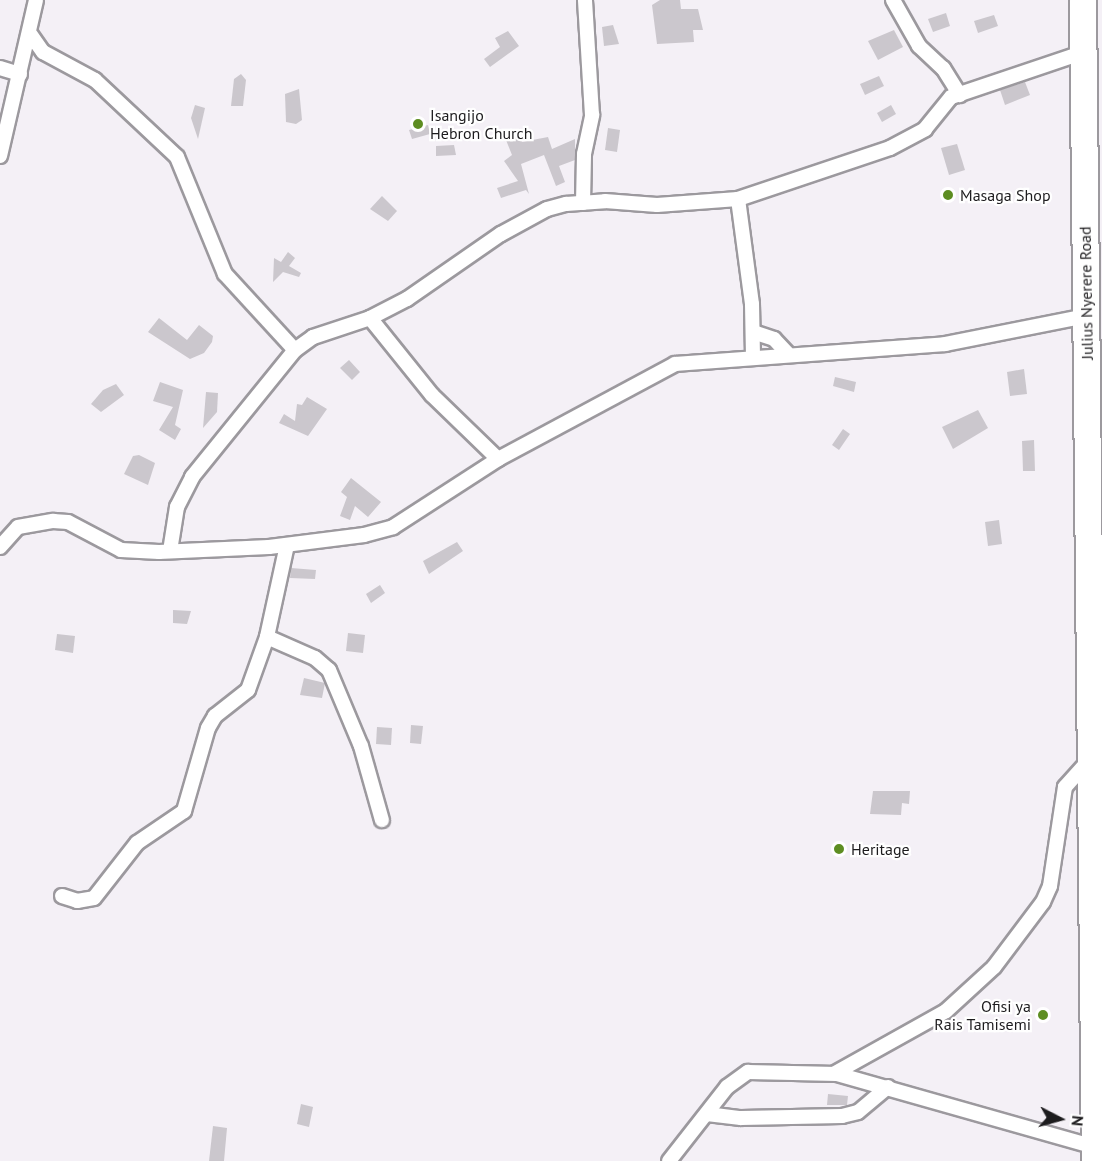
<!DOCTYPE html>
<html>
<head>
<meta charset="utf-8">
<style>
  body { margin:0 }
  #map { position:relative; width:1102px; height:1161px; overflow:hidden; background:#f4f0f6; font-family:"PT Sans",sans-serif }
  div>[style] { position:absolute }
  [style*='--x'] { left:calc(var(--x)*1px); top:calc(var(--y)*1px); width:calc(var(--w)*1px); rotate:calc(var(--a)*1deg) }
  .building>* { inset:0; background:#cbc7cd }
  .roads { filter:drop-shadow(2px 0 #9c999e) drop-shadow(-2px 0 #9c999e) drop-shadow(0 2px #9c999e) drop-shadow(0 -2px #9c999e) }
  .street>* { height:14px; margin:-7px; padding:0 7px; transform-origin:7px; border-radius:7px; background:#fff }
  .highway>* { height:26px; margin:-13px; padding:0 13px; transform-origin:13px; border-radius:13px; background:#fff }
  .dots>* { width:16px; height:16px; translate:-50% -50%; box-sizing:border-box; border:3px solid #fff; border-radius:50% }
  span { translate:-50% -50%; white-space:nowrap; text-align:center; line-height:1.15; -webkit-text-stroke:4.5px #fff; paint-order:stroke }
  .poi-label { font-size:16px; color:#1d1c1e }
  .left { translate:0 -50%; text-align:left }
  .right { translate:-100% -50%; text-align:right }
  .street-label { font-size:16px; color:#1d1c1e }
  .north { position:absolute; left:1030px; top:1089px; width:60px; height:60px; -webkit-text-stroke:4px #fff; paint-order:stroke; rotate:96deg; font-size:16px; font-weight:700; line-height:24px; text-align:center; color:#1d1c1e }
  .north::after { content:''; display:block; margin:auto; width:21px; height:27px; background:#1d1c1e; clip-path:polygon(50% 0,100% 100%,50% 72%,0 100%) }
</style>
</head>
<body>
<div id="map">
  <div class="building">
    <i style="clip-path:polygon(660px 0,680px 0,681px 9px,698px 9px,703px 30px,693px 30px,694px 42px,657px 44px,652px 5px)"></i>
    <i style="clip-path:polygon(946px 13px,950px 26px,933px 32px,928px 19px)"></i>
    <i style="clip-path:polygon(994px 15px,998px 26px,978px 33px,974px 21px)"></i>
    <i style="clip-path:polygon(613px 25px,619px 44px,604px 46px,602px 27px)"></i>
    <i style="clip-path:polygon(894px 30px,903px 47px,878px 60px,868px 41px)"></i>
    <i style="clip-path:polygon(508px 31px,519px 46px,490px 67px,484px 59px,500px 47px,495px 38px)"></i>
    <i style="clip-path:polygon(241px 74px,246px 80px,243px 106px,231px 106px,234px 79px)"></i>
    <i style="clip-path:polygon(879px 76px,884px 86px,865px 95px,860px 84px)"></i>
    <i style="clip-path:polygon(1025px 82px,1030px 95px,1005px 105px,1000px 90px)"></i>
    <i style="clip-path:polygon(299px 89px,302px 120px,296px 124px,286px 122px,285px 94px)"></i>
    <i style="clip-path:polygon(195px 105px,205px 108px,198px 139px,191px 118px)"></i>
    <i style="clip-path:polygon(891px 105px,896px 114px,882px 122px,877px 113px)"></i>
    <i style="clip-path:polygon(428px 125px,430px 134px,412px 139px,409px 130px)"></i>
    <i style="clip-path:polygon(608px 128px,620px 130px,617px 152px,605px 150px)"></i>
    <i style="clip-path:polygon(519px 135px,522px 142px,548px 137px,552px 149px,575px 139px,575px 160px,559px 166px,565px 182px,556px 186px,544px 155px,521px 164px,529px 194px,526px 190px,501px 198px,497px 188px,518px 181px,504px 161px,512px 155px,506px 140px)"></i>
    <i style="clip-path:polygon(957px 144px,965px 170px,949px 175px,941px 148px)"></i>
    <i style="clip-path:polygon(454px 145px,456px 155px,436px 156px,436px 146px)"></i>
    <i style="clip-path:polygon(382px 196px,397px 211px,388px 221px,370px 209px)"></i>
    <i style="clip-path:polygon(288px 252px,295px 258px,289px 266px,301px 273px,299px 277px,283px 272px,273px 282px,274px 258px,281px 262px)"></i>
    <i style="clip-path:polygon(159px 318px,187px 340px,199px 325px,213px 336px,212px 342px,204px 353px,190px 359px,148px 332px)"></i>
    <i style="clip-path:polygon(349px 360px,360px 372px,352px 380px,340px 368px)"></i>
    <i style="clip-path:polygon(1024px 369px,1027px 394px,1010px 396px,1007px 372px)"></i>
    <i style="clip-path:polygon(835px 377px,856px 382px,854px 392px,833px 386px)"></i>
    <i style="clip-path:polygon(160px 382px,183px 390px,175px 425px,181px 429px,175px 440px,159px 430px,173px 407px,153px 401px)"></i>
    <i style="clip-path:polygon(116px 384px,124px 395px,101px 412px,91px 404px,103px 390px)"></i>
    <i style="clip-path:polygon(206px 392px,218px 393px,217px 412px,203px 428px)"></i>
    <i style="clip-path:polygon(307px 397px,327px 409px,308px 436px,279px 423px,284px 414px,295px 421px,297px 404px,302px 405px)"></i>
    <i style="clip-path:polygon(978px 410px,988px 428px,953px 449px,942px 427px)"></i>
    <i style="clip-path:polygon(843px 429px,850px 434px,839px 450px,832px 445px)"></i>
    <i style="clip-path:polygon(1034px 440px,1035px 471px,1023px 471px,1022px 441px)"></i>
    <i style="clip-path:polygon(139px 455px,155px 463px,148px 485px,124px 474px,133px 456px)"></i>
    <i style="clip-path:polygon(351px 478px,381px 502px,368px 517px,355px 506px,350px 520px,340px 516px,347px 497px,341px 492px)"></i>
    <i style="clip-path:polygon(999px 520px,1002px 544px,988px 546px,985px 522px)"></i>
    <i style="clip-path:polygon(457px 542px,463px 551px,429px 574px,423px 561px)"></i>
    <i style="clip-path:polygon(291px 568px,316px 570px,315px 579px,290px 578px)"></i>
    <i style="clip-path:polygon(380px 585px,385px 593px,371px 603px,366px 594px)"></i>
    <i style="clip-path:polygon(173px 610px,191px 611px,187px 624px,173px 623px)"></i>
    <i style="clip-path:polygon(348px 633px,365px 635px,363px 653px,346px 651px)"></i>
    <i style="clip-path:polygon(57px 634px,75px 636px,73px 653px,55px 650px)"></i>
    <i style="clip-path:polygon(304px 678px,325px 683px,322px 698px,300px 695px)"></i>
    <i style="clip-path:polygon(411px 725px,423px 726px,421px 744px,410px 743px)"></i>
    <i style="clip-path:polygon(377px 727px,392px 728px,391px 745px,376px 744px)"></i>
    <i style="clip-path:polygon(873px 791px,910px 791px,909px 804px,902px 803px,901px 815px,870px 814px)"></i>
    <i style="clip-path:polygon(828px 1094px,848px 1096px,847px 1105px,827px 1105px)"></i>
    <i style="clip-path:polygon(301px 1104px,313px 1107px,309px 1127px,297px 1124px)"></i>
    <i style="clip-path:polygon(213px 1126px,227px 1128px,224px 1161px,209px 1161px)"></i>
  </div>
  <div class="roads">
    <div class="street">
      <i style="--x:893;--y:0;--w:53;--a:60.5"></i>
      <i style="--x:919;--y:46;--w:33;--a:43"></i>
      <i style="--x:943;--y:68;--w:32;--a:58"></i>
      <i style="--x:31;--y:35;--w:21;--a:55"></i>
      <i style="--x:43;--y:52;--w:59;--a:28.3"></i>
      <i style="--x:95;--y:80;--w:112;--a:43.2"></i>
      <i style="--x:177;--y:157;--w:126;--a:67.7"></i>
      <i style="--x:225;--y:274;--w:103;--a:47.4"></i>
      <i style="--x:0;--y:68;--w:21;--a:17"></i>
      <i style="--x:0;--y:156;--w:160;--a:-77"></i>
      <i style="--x:738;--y:199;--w:106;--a:82.4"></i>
      <i style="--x:752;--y:304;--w:51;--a:88.9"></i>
      <i style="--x:583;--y:203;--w:49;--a:-88.8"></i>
      <i style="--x:584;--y:154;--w:40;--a:-78"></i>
      <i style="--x:592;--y:115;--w:115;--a:-93.5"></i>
      <i style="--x:370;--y:318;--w:99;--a:51.2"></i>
      <i style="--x:432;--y:395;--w:92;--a:44.1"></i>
      <i style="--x:753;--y:332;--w:22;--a:18"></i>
      <i style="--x:774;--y:339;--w:19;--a:47"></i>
      <i style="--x:287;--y:545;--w:94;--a:102.3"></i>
      <i style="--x:267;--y:637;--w:52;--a:23.6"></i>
      <i style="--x:315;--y:658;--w:18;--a:41"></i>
      <i style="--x:329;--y:670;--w:82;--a:67.2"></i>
      <i style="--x:361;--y:746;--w:77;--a:74.2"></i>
      <i style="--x:0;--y:547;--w:27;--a:-48"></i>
      <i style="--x:18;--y:527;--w:36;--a:-10"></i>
      <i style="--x:53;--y:521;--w:15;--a:4"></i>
      <i style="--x:68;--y:522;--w:60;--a:27.8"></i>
      <i style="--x:121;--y:550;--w:38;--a:3"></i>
      <i style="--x:159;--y:552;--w:110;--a:-2.6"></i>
      <i style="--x:269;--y:547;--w:96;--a:-7.2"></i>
      <i style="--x:364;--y:535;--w:30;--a:-15"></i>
      <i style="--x:393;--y:527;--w:125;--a:-32.9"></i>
      <i style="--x:498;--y:459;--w:201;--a:-28.2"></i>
      <i style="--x:675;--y:364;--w:271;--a:-4.2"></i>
      <i style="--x:945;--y:344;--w:144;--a:-11.2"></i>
      <i style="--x:170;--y:551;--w:45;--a:-81"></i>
      <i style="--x:177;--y:507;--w:34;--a:-63"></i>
      <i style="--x:192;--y:477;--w:164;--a:-51"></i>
      <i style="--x:295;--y:350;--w:22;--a:-36"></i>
      <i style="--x:313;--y:337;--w:60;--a:-18.4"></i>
      <i style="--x:370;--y:318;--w:42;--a:-27.2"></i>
      <i style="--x:407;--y:299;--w:114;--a:-34.7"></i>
      <i style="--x:501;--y:234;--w:52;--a:-28.5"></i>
      <i style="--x:547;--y:209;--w:20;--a:-15"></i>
      <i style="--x:566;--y:204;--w:39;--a:-4"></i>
      <i style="--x:605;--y:201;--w:52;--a:4.4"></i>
      <i style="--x:657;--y:205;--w:81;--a:-4.2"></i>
      <i style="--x:738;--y:199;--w:160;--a:-18.5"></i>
      <i style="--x:890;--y:148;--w:40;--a:-28"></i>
      <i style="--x:925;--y:129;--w:41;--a:-50.9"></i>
      <i style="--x:951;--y:97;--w:138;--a:-18.6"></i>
      <i style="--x:62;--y:896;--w:16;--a:18"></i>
      <i style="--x:77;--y:901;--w:17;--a:-10"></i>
      <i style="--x:94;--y:898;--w:70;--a:-52"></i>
      <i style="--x:137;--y:843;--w:57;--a:-34.2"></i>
      <i style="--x:184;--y:811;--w:86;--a:-73.9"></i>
      <i style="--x:208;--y:728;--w:14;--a:-60"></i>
      <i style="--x:215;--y:716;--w:42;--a:-38.2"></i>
      <i style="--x:248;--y:690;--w:56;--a:-70.3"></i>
      <i style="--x:835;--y:1073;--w:127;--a:-29.2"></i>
      <i style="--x:946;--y:1011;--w:65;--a:-42.5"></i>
      <i style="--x:994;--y:967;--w:81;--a:-53"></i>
      <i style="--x:1043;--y:902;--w:17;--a:-66"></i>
      <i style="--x:1050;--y:886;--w:100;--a:-81.4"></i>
      <i style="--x:1065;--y:787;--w:38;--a:-48"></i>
      <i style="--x:707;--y:1114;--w:34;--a:7"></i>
      <i style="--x:741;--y:1118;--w:101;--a:-1.1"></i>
      <i style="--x:842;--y:1116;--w:16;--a:-14"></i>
      <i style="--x:858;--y:1112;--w:39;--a:-40"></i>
      <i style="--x:669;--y:1161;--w:94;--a:-51.9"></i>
      <i style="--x:727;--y:1087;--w:26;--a:-36"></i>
      <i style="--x:748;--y:1072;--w:89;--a:1.3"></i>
      <i style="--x:837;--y:1074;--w:268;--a:15.8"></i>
    </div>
    <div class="highway">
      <i style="--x:1083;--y:0;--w:1161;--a:89.41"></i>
    </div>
  </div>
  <div class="dots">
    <i style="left:418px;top:124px;background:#5d8d21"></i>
    <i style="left:948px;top:195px;background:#5d8d21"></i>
    <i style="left:839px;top:849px;background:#5d8d21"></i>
    <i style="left:1043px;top:1015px;background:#5d8d21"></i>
  </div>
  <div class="poi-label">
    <span class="left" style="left:430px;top:124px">Isangijo<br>Hebron Church</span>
    <span class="left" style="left:960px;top:195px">Masaga Shop</span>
    <span class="left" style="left:851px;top:849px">Heritage</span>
    <span class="right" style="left:1031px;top:1015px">Ofisi ya<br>Rais Tamisemi</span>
  </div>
  <div class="street-label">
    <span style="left:1086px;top:293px;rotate:-91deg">Julius Nyerere Road</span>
  </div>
  <div class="north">N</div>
</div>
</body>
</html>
